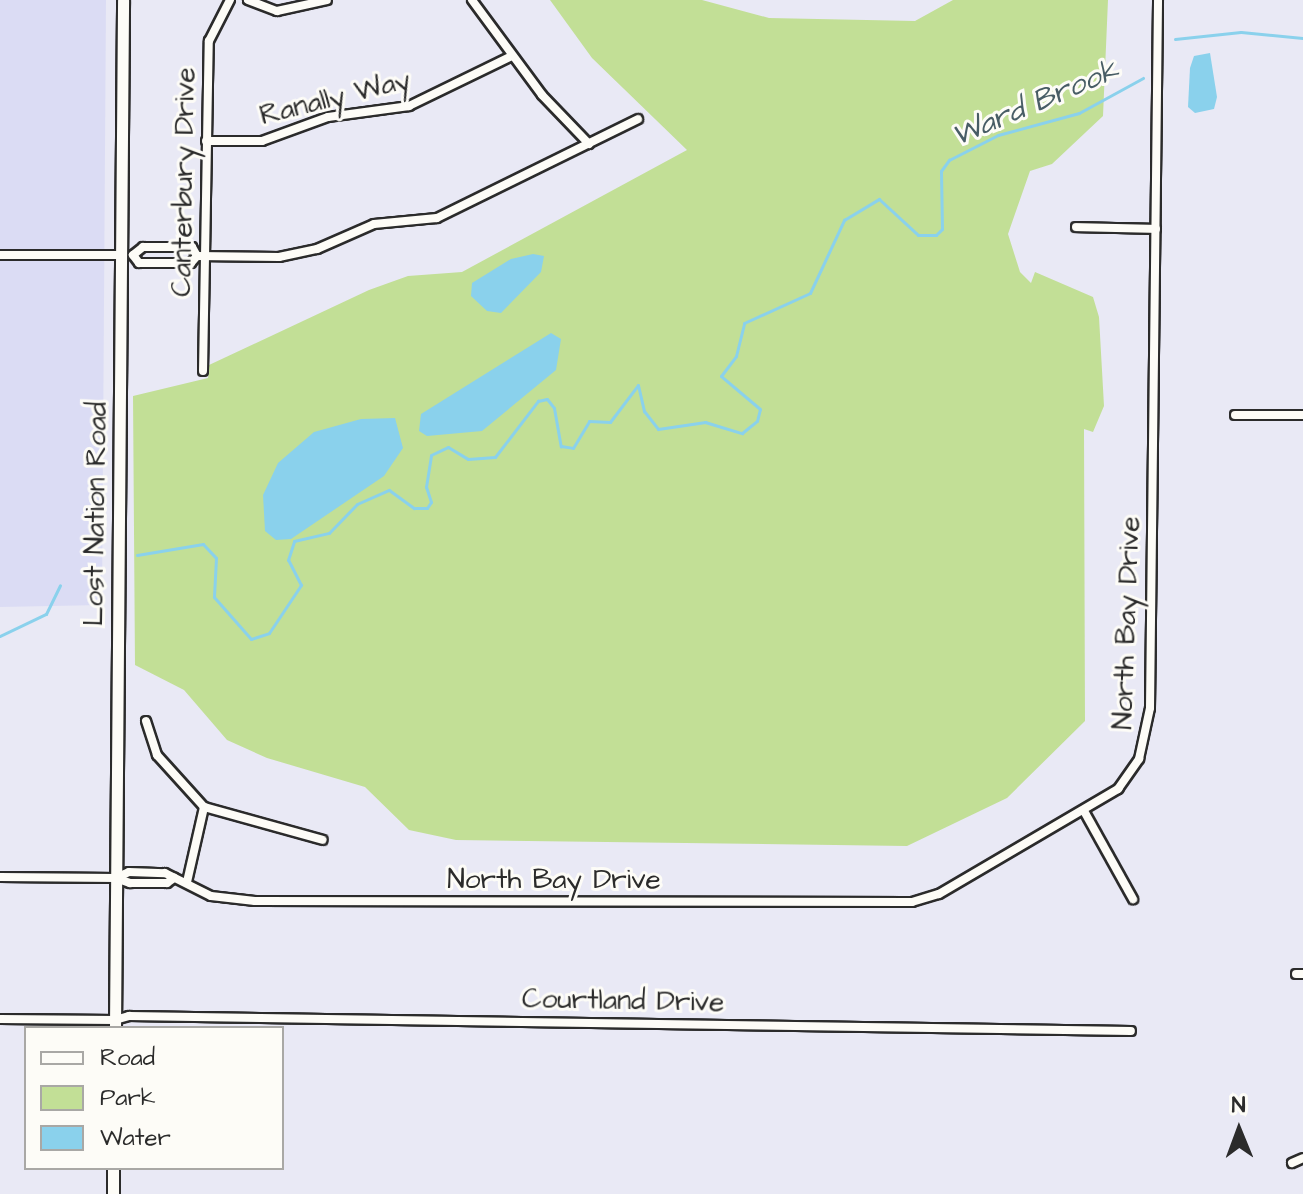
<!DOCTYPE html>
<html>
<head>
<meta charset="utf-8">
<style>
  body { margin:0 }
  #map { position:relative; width:1303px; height:1194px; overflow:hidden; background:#e9e9f5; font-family:"Architects Daughter",sans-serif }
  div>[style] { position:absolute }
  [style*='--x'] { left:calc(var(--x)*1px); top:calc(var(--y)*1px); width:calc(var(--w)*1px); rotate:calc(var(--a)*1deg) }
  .built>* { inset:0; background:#dbdcf4 }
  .green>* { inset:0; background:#c2df96 }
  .water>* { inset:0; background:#8ad1ec }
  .stream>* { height:3px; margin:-1.5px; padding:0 1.5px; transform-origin:1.5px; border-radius:1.5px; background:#8ad1ec }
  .roads { filter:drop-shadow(2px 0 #2b2b2b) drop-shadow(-2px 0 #2b2b2b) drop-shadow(0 2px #2b2b2b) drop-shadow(0 -2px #2b2b2b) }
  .street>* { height:8px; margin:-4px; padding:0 4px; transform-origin:4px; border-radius:4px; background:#fdfcf7 }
  .secondary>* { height:11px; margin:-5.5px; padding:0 5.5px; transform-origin:5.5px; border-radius:5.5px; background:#fdfcf7 }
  span { translate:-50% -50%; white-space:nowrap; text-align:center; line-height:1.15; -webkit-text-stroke:6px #fdfcf7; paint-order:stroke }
  .street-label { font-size:28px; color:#2b2b2b }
  .water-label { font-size:30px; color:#485d65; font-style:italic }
  .legend { position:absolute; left:24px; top:1026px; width:260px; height:144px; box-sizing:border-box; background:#fdfcf7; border:2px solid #a9a8a5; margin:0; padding:10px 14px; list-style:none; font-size:24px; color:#2b2b2b }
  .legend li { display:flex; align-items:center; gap:16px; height:40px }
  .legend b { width:40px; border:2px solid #a9a8a5 }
  .north { position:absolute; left:1199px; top:1090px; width:80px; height:80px; -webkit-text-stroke:6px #fdfcf7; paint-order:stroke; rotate:359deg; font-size:22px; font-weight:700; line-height:32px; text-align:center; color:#2b2b2b }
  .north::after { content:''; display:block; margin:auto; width:28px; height:36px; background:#2b2b2b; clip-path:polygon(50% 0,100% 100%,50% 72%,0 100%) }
</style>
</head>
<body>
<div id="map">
  <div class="built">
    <i style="clip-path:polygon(0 0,106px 0,102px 605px,0 607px)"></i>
  </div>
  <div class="green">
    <i style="clip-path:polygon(550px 0,702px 0,769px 18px,915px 21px,953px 0,1108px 0,1103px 116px,1052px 164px,1030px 171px,1008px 234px,1020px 272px,1031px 283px,1035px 272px,1093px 297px,1099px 317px,1104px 406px,1093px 432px,1084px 429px,1085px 721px,1007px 798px,907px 846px,456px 840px,409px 830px,365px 787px,267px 758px,227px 740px,184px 690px,135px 665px,133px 396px,208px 378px,209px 365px,369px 290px,408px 276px,462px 272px,687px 150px,592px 58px)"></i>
  </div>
  <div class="water">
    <i style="clip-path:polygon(1210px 53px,1217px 97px,1214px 109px,1195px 113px,1188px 107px,1190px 68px,1194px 56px)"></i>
    <i style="clip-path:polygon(533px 254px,544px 256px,541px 272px,501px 313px,487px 311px,471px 296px,472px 283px,511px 259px)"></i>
    <i style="clip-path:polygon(551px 333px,561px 339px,556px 370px,482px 431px,427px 436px,419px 431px,421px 414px)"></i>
    <i style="clip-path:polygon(395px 418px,403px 448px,384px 476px,291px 539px,276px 540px,265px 531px,263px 495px,278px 463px,314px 432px,361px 419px)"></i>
  </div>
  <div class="stream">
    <i style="--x:1175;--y:39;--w:66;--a:-6.1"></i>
    <i style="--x:1241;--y:32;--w:62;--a:5.5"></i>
    <i style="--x:137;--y:555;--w:67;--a:-9.5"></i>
    <i style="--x:203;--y:544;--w:19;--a:47"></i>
    <i style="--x:216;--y:558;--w:39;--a:93"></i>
    <i style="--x:214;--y:597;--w:56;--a:48.6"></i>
    <i style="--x:251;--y:639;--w:19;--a:-18"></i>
    <i style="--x:269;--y:633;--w:58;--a:-56.3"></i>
    <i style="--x:301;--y:585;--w:28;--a:-117"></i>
    <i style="--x:288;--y:560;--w:20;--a:-72"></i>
    <i style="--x:294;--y:541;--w:36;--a:-13"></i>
    <i style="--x:329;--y:533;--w:40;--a:-46"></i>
    <i style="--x:357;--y:504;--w:35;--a:-24"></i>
    <i style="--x:389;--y:490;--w:31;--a:36"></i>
    <i style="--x:414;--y:508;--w:13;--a:0"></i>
    <i style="--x:427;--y:508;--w:7;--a:-56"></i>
    <i style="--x:431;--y:502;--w:16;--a:-108"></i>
    <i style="--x:426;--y:487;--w:32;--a:-81"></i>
    <i style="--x:431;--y:455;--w:19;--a:-25"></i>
    <i style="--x:448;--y:447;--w:23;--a:31"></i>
    <i style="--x:468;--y:459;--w:27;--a:-4"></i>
    <i style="--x:495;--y:457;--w:71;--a:-52.5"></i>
    <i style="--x:538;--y:401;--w:9;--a:-13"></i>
    <i style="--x:547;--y:399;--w:11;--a:52"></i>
    <i style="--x:554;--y:408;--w:39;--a:80"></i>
    <i style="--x:561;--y:446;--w:12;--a:9"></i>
    <i style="--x:573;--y:448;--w:31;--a:-59"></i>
    <i style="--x:589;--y:421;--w:21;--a:3"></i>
    <i style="--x:610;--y:422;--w:46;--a:-52.9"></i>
    <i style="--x:638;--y:385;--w:27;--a:77"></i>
    <i style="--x:644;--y:411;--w:23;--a:52"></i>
    <i style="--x:658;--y:429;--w:48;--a:-8.5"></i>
    <i style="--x:705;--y:422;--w:39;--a:17"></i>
    <i style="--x:742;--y:433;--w:19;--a:-39"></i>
    <i style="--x:757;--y:421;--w:12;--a:-76"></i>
    <i style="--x:760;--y:409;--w:51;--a:-139.8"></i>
    <i style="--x:721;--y:376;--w:25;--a:-53"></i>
    <i style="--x:736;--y:356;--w:34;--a:-76"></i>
    <i style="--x:744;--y:323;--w:72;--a:-24.4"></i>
    <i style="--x:810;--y:293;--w:81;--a:-65"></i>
    <i style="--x:844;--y:220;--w:41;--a:-31"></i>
    <i style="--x:879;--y:199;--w:53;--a:42.7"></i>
    <i style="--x:918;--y:235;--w:18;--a:0"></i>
    <i style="--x:936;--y:235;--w:8;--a:-45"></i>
    <i style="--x:942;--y:229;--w:58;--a:-91"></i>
    <i style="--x:941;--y:171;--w:14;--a:-54"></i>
    <i style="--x:949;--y:160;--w:55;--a:-27"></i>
    <i style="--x:998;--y:135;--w:84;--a:-15.2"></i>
    <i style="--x:1079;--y:113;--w:73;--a:-28.7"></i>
    <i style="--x:0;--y:636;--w:51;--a:-25.6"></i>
    <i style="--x:46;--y:614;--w:32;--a:-64"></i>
  </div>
  <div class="roads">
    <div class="street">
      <i style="--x:248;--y:0;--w:31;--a:21"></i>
      <i style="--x:277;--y:11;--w:51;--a:-12.4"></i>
      <i style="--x:472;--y:0;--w:118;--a:53.6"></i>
      <i style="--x:542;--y:95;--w:68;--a:46.2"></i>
      <i style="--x:206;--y:141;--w:56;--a:0"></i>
      <i style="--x:262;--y:141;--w:70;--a:-20"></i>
      <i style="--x:328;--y:117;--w:82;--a:-7.7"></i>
      <i style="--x:409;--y:106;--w:114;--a:-25.9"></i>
      <i style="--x:1076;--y:227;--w:80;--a:1.4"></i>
      <i style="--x:0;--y:255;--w:123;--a:0"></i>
      <i style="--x:197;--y:256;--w:10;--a:-119"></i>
      <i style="--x:192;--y:247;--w:49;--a:180"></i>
      <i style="--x:143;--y:247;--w:13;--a:141"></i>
      <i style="--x:133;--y:255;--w:10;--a:53"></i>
      <i style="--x:139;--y:263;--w:52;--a:0"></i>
      <i style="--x:191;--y:263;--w:9;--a:-49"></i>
      <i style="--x:197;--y:256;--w:82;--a:0.7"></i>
      <i style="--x:279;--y:257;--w:39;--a:-12"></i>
      <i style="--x:317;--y:249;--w:62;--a:-23.7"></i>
      <i style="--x:374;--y:224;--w:63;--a:-5.4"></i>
      <i style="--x:437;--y:218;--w:224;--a:-26.2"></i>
      <i style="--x:203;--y:371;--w:330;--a:-89"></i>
      <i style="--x:209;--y:41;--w:46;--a:-62.9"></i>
      <i style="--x:1235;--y:415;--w:68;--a:0"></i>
      <i style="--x:146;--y:721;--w:36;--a:72"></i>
      <i style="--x:157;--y:755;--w:70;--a:47.9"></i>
      <i style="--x:204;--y:807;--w:123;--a:15.5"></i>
      <i style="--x:1084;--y:811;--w:101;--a:60.9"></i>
      <i style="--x:0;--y:877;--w:116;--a:0.5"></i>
      <i style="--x:116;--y:878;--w:15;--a:20"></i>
      <i style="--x:130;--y:883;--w:37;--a:0"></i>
      <i style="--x:167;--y:883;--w:9;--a:-36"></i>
      <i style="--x:116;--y:878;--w:14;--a:-25"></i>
      <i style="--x:129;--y:872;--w:36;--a:2"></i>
      <i style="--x:165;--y:873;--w:51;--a:26.6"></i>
      <i style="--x:211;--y:896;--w:44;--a:6.5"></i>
      <i style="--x:255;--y:901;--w:657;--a:0.09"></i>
      <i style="--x:912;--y:902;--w:28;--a:-17"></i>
      <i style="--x:939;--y:894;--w:208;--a:-30.4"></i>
      <i style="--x:1118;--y:789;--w:37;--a:-55"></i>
      <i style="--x:1139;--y:759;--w:52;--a:-77.8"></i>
      <i style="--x:1150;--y:708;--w:708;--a:-89.35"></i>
      <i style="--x:187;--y:882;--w:77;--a:-77.2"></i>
      <i style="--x:1296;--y:974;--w:7;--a:0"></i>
      <i style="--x:0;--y:1019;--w:115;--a:0.5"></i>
      <i style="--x:115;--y:1020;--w:15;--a:-16"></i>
      <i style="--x:129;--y:1016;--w:1002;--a:0.86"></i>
      <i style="--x:1292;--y:1163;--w:12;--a:-24"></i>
    </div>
    <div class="secondary">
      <i style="--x:115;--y:1028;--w:1028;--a:-89.55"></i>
      <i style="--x:113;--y:1194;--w:26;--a:-90"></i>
    </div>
  </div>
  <div class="street-label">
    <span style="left:335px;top:98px;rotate:-14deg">Ranally Way</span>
    <span style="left:184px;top:182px;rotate:-89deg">Canterbury Drive</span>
    <span style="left:96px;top:514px;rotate:-89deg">Lost Nation Road</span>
    <span style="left:1127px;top:623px;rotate:-88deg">North Bay Drive</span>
    <span style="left:554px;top:880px">North Bay Drive</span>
    <span style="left:623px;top:1001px;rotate:1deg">Courtland Drive</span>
  </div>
  <div class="water-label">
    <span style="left:1035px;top:103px;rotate:-23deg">Ward Brook</span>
  </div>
  <ul class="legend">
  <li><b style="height:10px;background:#fdfcf7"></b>Road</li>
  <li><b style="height:22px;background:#c2df96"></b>Park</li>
  <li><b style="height:22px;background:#8ad1ec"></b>Water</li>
  </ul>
  <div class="north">N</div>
</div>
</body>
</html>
